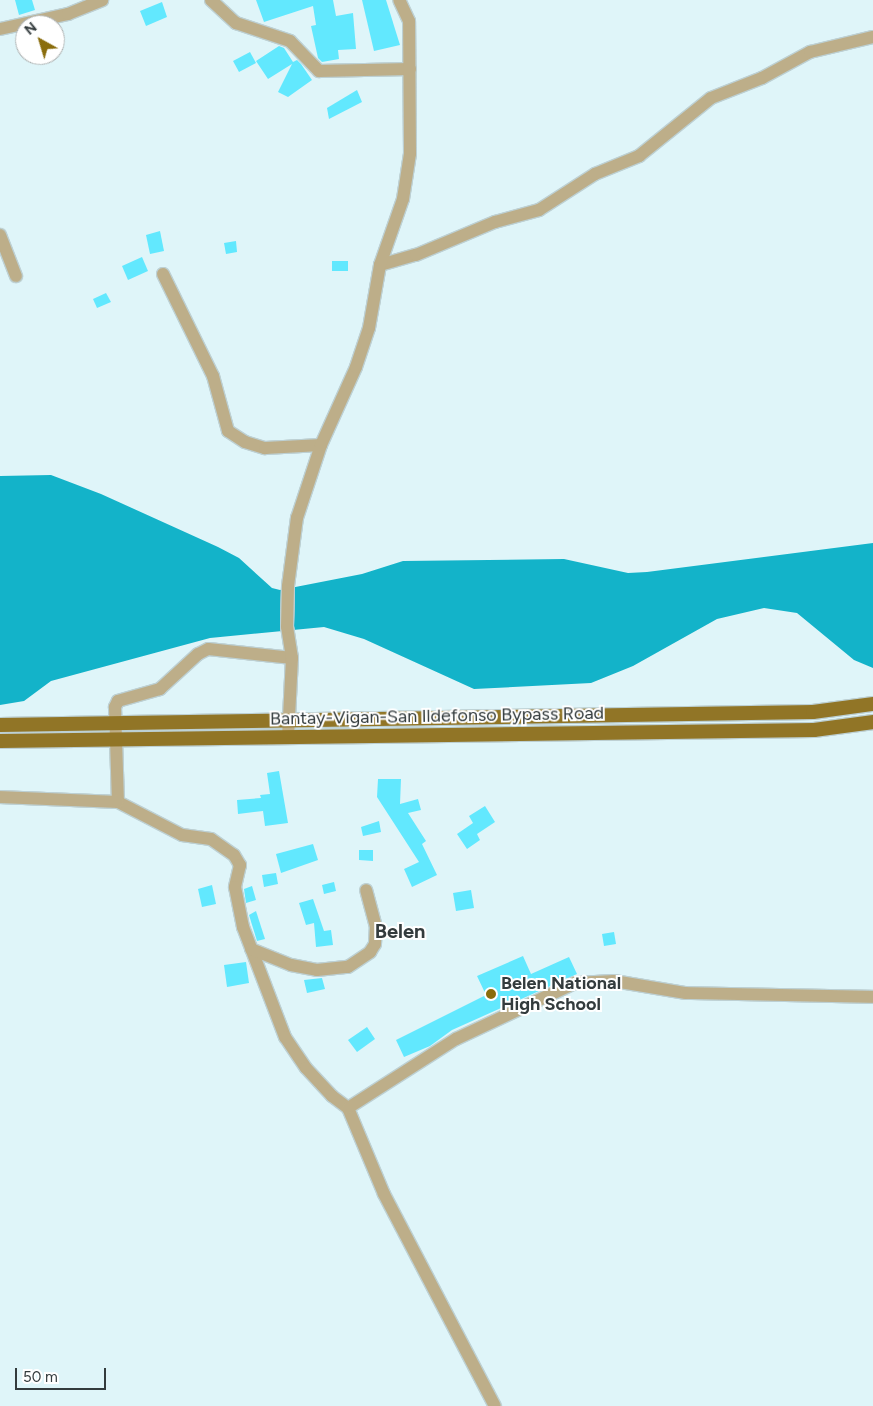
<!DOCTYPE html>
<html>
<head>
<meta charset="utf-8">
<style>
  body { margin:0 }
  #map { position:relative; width:873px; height:1406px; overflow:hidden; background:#dff5f9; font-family:Figtree,sans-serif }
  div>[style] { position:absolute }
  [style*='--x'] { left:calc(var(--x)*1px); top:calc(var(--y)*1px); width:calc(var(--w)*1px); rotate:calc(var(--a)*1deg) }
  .water>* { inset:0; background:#13b3c9 }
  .building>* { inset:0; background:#62e8fe }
  .roads { filter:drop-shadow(1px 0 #bdd0d3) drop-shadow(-1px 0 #bdd0d3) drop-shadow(0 1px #bdd0d3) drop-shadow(0 -1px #bdd0d3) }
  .minor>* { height:12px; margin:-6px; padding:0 6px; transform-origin:6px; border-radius:6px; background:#bdae89 }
  .primary>* { height:14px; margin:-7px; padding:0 7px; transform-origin:7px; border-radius:7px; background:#917526 }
  .dots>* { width:14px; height:14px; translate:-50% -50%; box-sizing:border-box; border:2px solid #fff; border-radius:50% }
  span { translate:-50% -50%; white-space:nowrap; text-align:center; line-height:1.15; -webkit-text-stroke:4px #fff; paint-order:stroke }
  .street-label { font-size:18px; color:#333b3d }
  .poi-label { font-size:18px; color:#333b3d; font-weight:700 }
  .left { translate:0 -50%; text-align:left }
  .quarter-label { font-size:20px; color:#333b3d; font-weight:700 }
  .north { position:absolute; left:15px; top:15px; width:50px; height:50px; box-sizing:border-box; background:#fff; border:1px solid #adb1b1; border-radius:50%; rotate:321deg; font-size:14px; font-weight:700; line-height:20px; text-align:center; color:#333b3d }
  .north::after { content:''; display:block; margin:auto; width:18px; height:22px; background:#8a6d0d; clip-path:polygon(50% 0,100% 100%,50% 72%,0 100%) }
  .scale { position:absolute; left:15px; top:1368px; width:91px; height:22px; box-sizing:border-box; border:2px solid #333b3d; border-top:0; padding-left:6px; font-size:15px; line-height:18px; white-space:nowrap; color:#333b3d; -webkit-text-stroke:4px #fff; paint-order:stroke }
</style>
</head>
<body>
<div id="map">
  <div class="water">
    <i style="clip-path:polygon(51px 475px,101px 494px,218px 547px,239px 558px,272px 588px,280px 590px,362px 574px,403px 561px,564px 559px,628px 573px,647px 572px,873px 543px,873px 668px,854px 660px,797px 613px,764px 608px,717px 619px,633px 666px,591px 683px,474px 689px,364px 639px,324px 627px,210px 638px,51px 681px,24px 701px,0 705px,0 476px)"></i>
  </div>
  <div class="building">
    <i style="clip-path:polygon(15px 0,32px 0,35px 10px,19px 15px)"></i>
    <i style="clip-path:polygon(256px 0,333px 0,336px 16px,353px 13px,356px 49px,338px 50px,339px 59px,322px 62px,318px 58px,311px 26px,316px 25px,313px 6px,264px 22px)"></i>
    <i style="clip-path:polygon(362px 0,386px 0,400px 45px,374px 51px)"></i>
    <i style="clip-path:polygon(162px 2px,167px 17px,146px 26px,140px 11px)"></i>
    <i style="clip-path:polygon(279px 46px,284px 48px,293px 62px,297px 60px,301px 64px,312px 80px,288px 97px,278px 92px,292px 64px,268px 79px,256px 61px)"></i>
    <i style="clip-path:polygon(250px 52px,256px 63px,239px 72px,233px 61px)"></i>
    <i style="clip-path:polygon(357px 90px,362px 102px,329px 119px,327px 108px)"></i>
    <i style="clip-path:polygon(160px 231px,164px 251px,150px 254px,146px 235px)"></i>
    <i style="clip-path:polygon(236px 241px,237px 252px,226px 254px,224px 243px)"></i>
    <i style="clip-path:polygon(142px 257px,148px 271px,128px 280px,122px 266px)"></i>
    <i style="clip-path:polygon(332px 261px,348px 261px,348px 271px,332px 271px)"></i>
    <i style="clip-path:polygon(106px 293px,111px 302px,97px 308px,93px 299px)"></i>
    <i style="clip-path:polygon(279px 771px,288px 823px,265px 826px,263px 811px,238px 814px,237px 800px,261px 798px,260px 795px,270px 794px,267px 773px)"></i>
    <i style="clip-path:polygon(378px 779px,401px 779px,400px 804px,418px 799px,421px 810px,408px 813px,426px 841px,422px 844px,437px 875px,412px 887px,404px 869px,419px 862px,377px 797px)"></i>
    <i style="clip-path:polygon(485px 806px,495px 822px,477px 834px,480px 840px,467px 849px,457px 834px,473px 823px,469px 816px)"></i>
    <i style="clip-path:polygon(379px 821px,381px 832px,363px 836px,361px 827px)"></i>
    <i style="clip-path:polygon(313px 844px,318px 860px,281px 873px,276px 854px)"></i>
    <i style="clip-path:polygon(359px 850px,373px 850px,373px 861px,359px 860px)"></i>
    <i style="clip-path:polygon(276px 873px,278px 884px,264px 887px,262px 875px)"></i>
    <i style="clip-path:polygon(334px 882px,336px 891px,324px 894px,322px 885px)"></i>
    <i style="clip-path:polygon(212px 885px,216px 904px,202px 907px,198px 889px)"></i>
    <i style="clip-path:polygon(252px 886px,256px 900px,246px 903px,244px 889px)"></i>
    <i style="clip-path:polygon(471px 890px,474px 908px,456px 911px,453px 893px)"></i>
    <i style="clip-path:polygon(313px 899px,324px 931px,331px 930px,333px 945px,316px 947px,314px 923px,306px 925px,299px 903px)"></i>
    <i style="clip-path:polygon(256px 911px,265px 939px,257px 941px,249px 915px)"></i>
    <i style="clip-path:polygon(614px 932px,616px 944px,604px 946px,602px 934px)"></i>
    <i style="clip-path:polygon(523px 956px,531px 974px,569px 957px,577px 974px,452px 1030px,430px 1046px,404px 1057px,396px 1040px,486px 995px,477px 976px)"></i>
    <i style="clip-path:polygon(246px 962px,249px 983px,227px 987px,224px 965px)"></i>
    <i style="clip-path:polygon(322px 978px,325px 989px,307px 993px,304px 980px)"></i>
    <i style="clip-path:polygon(367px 1027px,375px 1039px,357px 1052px,348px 1040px)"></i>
  </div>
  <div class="roads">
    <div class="minor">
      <i style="--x:211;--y:0;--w:34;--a:43"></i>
      <i style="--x:236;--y:23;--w:57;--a:18.4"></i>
      <i style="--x:290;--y:41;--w:42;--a:46"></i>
      <i style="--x:319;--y:71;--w:91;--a:-1.3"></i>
      <i style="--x:0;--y:29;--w:70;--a:-12.4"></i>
      <i style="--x:68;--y:14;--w:37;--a:-22"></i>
      <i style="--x:0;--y:235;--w:44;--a:68.7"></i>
      <i style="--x:380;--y:265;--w:37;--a:-16"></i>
      <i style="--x:416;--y:255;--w:86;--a:-22.7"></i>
      <i style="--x:495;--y:222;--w:46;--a:-15.3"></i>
      <i style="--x:539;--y:210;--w:67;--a:-32.7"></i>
      <i style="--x:595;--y:174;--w:48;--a:-22.2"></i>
      <i style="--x:639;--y:156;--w:92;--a:-38.9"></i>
      <i style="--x:711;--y:98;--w:55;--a:-21.4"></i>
      <i style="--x:762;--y:78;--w:55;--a:-28.4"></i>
      <i style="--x:810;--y:52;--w:65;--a:-13.4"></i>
      <i style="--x:163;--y:274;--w:114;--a:63.9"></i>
      <i style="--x:213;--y:376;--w:57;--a:74.7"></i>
      <i style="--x:228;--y:431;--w:20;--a:33"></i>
      <i style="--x:245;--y:442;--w:21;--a:17"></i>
      <i style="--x:265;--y:448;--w:56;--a:-3.1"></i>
      <i style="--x:292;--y:658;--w:84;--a:-173.9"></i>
      <i style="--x:208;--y:649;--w:11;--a:153"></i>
      <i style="--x:198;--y:654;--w:52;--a:137.4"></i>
      <i style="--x:160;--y:689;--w:44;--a:164.1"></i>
      <i style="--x:118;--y:701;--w:7;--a:117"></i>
      <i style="--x:115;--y:707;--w:95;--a:88.2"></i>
      <i style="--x:118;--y:802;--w:72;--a:27.3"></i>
      <i style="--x:182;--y:835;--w:29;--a:8"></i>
      <i style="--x:211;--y:839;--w:28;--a:35"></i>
      <i style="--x:234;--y:855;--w:12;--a:59"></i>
      <i style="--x:240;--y:865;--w:23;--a:103"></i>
      <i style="--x:235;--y:887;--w:41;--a:78.7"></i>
      <i style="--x:243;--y:927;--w:118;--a:69.1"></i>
      <i style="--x:285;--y:1037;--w:37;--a:56"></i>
      <i style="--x:306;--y:1068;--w:38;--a:47"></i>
      <i style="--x:332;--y:1096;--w:20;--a:37"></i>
      <i style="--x:348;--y:1108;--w:93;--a:67.3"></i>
      <i style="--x:384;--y:1194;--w:239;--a:62.4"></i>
      <i style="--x:288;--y:737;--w:79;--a:-87.1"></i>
      <i style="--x:292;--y:658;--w:31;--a:-99"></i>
      <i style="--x:287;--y:627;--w:41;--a:-88.6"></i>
      <i style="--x:288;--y:586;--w:69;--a:-82.5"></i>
      <i style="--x:297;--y:518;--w:77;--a:-71.8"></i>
      <i style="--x:321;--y:445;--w:85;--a:-65.8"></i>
      <i style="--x:356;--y:367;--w:41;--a:-71.6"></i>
      <i style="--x:369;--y:328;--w:64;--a:-80.1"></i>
      <i style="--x:380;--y:265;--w:70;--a:-70.8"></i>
      <i style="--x:403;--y:199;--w:46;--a:-81.2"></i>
      <i style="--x:410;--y:154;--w:133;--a:-90.4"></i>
      <i style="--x:409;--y:21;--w:23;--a:-115"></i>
      <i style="--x:0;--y:797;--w:118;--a:2.4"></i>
      <i style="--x:251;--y:949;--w:43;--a:21.8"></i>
      <i style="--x:291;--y:965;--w:26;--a:11"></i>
      <i style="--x:317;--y:970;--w:31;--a:-6"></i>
      <i style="--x:348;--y:967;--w:27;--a:-34"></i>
      <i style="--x:370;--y:952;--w:9;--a:-58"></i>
      <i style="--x:375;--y:944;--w:17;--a:-87"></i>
      <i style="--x:376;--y:927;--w:38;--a:-105"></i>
      <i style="--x:348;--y:1108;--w:128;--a:-32.6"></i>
      <i style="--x:456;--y:1039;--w:132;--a:-25.2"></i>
      <i style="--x:575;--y:983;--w:39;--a:-3"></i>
      <i style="--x:614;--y:981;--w:73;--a:9.5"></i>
      <i style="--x:686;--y:993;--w:187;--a:1.2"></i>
    </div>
    <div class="primary">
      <i style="--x:0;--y:725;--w:813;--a:-0.92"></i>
      <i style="--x:813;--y:712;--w:61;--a:-7.6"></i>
      <i style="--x:0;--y:741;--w:814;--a:-0.77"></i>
      <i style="--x:814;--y:730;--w:60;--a:-7.7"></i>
    </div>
  </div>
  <div class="dots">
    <i style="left:491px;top:994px;background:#8a6d0d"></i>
  </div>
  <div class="street-label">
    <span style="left:437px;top:716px;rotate:-1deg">Bantay-Vigan-San Ildefonso Bypass Road</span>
  </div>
  <div class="poi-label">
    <span class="left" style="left:501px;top:994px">Belen National<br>High School</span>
  </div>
  <div class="quarter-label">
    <span style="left:400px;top:931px">Belen</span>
  </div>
  <div class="north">N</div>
  <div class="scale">50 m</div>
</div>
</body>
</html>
